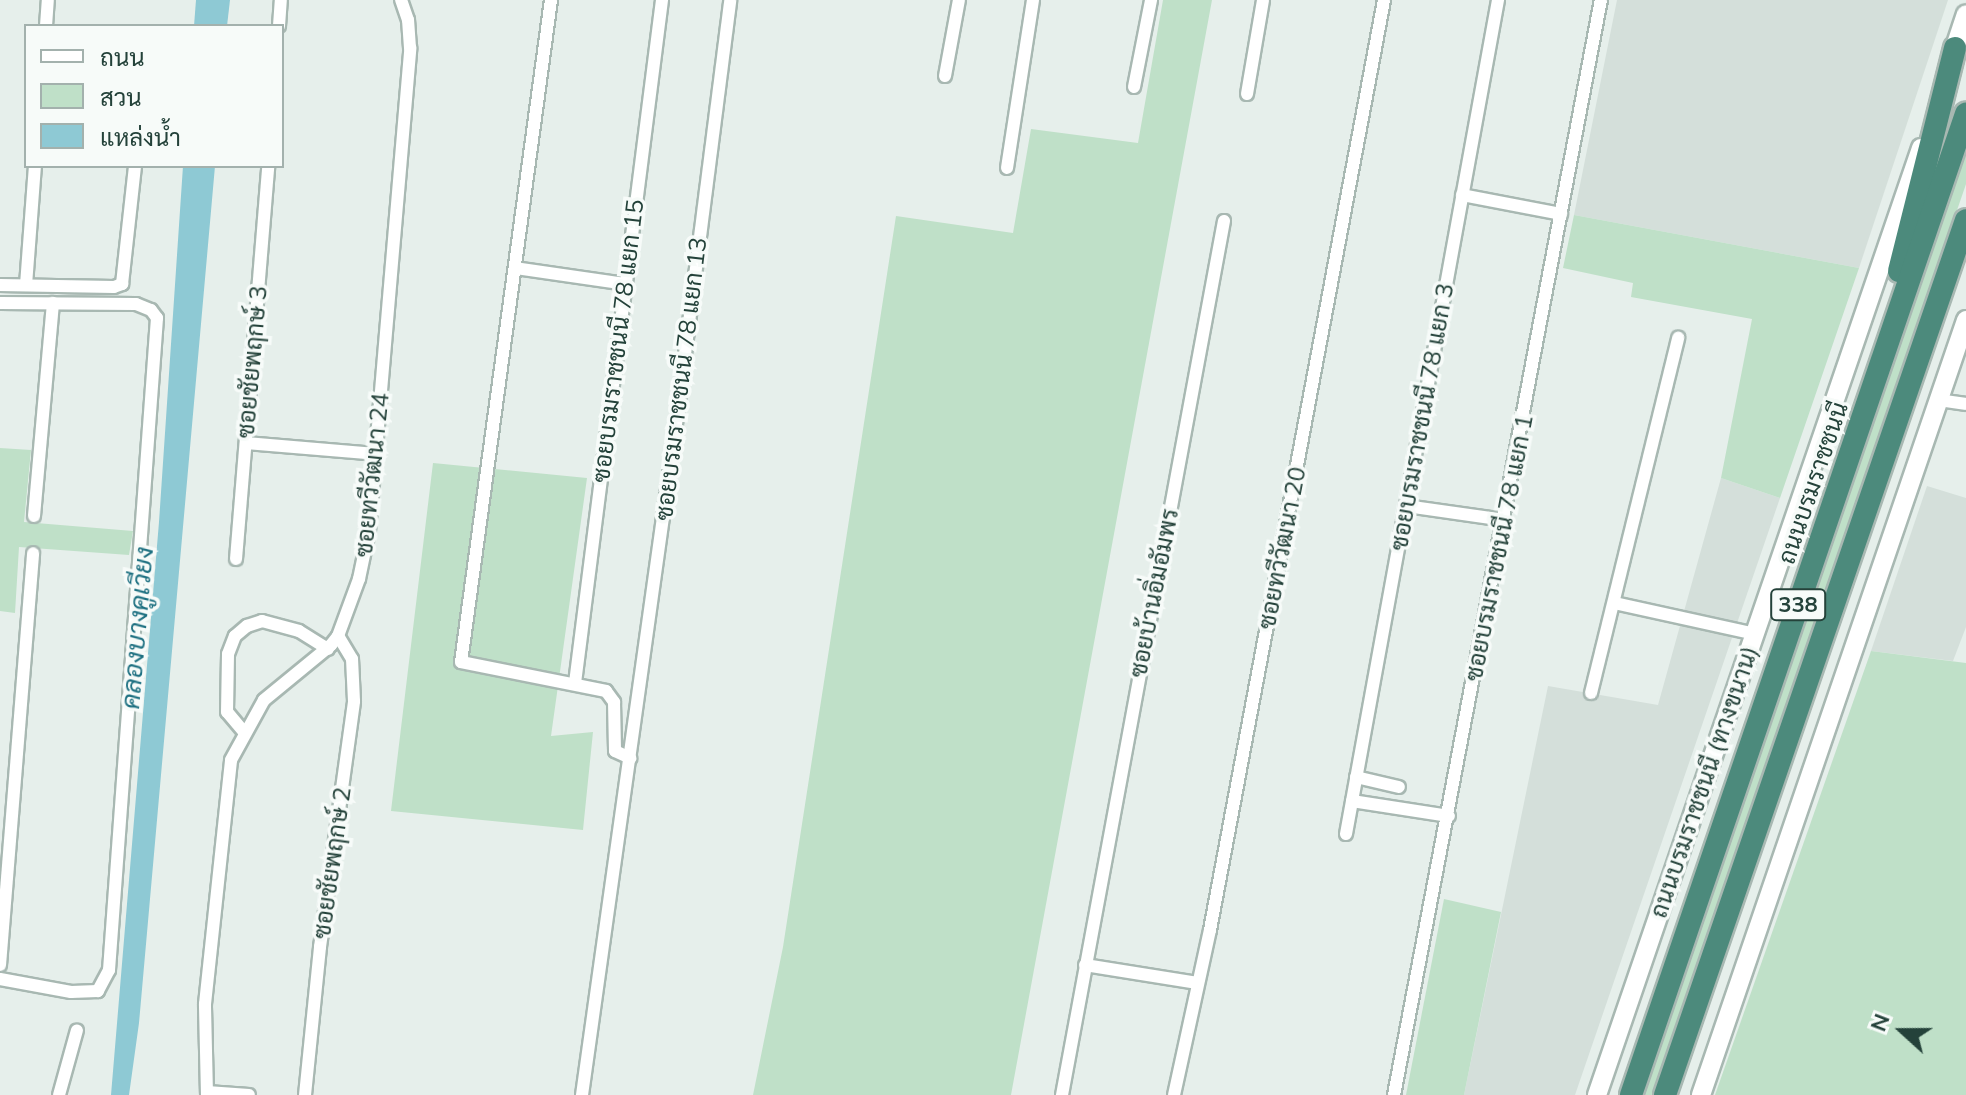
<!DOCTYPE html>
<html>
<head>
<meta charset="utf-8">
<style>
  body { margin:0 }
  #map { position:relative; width:1966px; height:1095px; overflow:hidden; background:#e6efeb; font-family:Mulish,Sarabun,sans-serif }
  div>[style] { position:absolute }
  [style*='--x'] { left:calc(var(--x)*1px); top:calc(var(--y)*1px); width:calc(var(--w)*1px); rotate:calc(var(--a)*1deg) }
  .built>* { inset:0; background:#d4dfda }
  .green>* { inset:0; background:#bfe0c8 }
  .water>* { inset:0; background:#8ec9d4 }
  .roads { filter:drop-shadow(2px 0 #a8b8b2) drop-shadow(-2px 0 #a8b8b2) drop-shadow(0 2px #a8b8b2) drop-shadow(0 -2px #a8b8b2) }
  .minor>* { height:12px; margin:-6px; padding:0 6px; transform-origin:6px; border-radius:6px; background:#fff }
  .secondary>* { height:18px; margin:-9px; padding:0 9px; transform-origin:9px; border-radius:9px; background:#fff }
  .trunk>* { height:22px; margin:-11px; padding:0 11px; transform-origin:11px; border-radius:11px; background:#4c8a7c }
  span { translate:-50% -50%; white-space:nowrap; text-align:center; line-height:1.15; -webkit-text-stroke:7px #f7fbf9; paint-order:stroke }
  .shield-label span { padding:2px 6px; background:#f7fbf9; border:2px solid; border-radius:6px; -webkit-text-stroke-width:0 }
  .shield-label { font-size:22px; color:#24423a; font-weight:700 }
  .street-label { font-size:24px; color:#24423a }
  .water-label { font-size:26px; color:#1c6f80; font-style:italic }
  .legend { position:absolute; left:24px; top:24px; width:260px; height:144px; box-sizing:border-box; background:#f7fbf9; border:2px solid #a3b1ad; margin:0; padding:10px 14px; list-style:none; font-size:24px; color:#24423a }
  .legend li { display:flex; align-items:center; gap:16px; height:40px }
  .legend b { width:40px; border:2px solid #a3b1ad }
  .north { position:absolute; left:1862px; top:991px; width:80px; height:80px; -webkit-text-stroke:6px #f7fbf9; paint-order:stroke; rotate:291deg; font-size:22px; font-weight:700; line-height:32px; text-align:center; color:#24423a }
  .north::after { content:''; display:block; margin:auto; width:28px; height:36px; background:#24423a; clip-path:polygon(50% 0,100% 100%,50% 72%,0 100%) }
</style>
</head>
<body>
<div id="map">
  <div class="built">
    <i style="clip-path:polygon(1617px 0,1948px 0,1859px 268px,1574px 215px)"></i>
    <i style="clip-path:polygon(1721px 478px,1780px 498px,1575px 1095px,1464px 1095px,1548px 686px,1658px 705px)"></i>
    <i style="clip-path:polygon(1927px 486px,1966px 498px,1966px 627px,1953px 661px,1871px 651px)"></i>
  </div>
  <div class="green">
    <i style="clip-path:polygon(1163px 0,1212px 0,1011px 1095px,753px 1095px,783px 947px,896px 216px,1013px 233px,1031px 129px,1138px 143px)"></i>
    <i style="clip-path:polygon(1966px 141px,1966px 184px,1653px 1095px,1639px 1095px)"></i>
    <i style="clip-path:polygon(1574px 215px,1859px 268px,1780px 498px,1721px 478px,1752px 319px,1631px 297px,1633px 283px,1563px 268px)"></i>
    <i style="clip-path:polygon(0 448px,31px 450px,24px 522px,133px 531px,129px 555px,19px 547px,15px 613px,0 611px)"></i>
    <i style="clip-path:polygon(433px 463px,587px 478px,551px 736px,593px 732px,583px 830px,391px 811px)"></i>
    <i style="clip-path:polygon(1871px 651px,1966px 663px,1966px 1095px,1715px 1095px)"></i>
    <i style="clip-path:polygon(1444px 899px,1501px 912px,1464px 1095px,1406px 1095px)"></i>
  </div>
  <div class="water">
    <i style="clip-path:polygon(196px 0,230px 0,227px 26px,194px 26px)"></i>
    <i style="clip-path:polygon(183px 166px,215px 166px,139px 1023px,129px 1095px,111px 1095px,159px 522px)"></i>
  </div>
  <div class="roads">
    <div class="minor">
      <i style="--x:551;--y:0;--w:668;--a:97.74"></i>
      <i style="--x:461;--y:662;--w:148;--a:11.3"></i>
      <i style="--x:606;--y:691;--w:14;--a:54"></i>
      <i style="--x:614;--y:702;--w:49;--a:88.8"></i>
      <i style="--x:615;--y:751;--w:17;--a:25"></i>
      <i style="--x:46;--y:26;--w:26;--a:-86"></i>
      <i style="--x:279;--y:26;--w:26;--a:-86"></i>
      <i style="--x:945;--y:76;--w:77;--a:-79.6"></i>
      <i style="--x:1134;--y:87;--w:89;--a:-78.9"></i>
      <i style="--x:1247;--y:94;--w:95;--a:-80.3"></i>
      <i style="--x:1007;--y:168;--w:170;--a:-81.2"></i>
      <i style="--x:1462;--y:195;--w:101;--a:10.9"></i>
      <i style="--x:515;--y:268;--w:112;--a:8.2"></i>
      <i style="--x:0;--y:285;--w:114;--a:1"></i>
      <i style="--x:114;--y:287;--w:9;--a:-21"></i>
      <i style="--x:122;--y:284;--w:119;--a:-83.7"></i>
      <i style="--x:26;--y:285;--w:119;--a:-85.7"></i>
      <i style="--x:0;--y:303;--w:136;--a:0.4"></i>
      <i style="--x:136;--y:304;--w:16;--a:22"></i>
      <i style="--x:151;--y:310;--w:10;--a:53"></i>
      <i style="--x:157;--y:318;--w:654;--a:94.21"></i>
      <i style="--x:109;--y:970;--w:24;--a:118"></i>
      <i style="--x:98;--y:991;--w:27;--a:178"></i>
      <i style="--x:71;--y:992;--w:72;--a:-169.6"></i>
      <i style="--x:1938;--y:400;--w:28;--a:8"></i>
      <i style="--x:246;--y:443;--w:130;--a:4.8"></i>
      <i style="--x:1406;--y:506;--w:99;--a:8.1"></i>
      <i style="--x:34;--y:516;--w:214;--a:-84.9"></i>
      <i style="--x:236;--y:559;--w:394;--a:-85.3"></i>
      <i style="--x:1614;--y:603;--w:144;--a:12.4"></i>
      <i style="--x:575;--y:683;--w:689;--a:-82.74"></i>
      <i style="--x:1591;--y:693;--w:366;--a:-76.2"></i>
      <i style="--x:244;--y:732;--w:26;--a:-130"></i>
      <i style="--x:227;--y:712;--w:58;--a:-89"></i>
      <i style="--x:228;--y:654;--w:19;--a:-69"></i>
      <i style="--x:235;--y:636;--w:16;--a:-40"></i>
      <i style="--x:247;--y:626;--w:16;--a:-18"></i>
      <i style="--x:262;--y:621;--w:38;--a:15"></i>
      <i style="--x:299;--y:631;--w:34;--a:32"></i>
      <i style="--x:1356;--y:777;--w:44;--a:13.1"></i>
      <i style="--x:1352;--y:801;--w:98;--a:8.8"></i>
      <i style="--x:1346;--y:834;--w:848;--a:-79.67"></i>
      <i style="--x:0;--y:965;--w:413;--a:-85.4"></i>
      <i style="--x:1085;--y:965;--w:114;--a:9.1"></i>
      <i style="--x:207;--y:1092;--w:42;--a:4.1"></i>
      <i style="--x:59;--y:1095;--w:67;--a:-74.5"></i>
      <i style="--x:207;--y:1095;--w:91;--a:-91.3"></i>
      <i style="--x:205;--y:1004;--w:245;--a:-83.9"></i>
      <i style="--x:231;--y:760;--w:68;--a:-61.2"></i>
      <i style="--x:264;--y:700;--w:87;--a:-39.4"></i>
      <i style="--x:331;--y:645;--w:11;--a:-52"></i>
      <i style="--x:338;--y:636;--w:61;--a:-69.8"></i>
      <i style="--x:359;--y:579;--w:49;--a:-78.2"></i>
      <i style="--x:369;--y:531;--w:485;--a:-85.1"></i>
      <i style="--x:410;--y:48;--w:28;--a:-94"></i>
      <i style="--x:408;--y:20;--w:21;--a:-109"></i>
      <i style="--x:305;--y:1095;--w:149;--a:-84.2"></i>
      <i style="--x:320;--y:947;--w:248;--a:-82.1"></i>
      <i style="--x:354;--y:701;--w:42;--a:-92.7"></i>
      <i style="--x:352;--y:659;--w:27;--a:-121"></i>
      <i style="--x:582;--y:1095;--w:669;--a:-82.02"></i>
      <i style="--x:675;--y:432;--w:435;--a:-82.7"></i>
      <i style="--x:1062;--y:1095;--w:889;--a:-79.5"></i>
      <i style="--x:1174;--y:1095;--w:169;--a:-77.7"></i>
      <i style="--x:1210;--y:930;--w:946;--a:-79.4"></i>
      <i style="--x:1394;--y:1095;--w:1114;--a:-79.3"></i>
    </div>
    <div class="secondary">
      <i style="--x:1951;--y:59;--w:47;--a:-71.6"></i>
      <i style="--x:1597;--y:1095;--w:1001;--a:-71.11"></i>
      <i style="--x:1701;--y:1095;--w:819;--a:-71.12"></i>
    </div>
    <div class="trunk">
      <i style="--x:1899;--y:271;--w:230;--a:-75.9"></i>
      <i style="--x:1631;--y:1095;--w:1037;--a:-71.15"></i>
      <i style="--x:1665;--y:1095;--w:925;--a:-71.02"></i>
    </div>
  </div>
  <div class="shield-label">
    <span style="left:1798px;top:605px">338</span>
  </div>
  <div class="street-label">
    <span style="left:618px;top:341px;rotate:-83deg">ซอยบรมราชชนนี 78 แยก 15</span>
    <span style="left:252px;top:362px;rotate:-85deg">ซอยชัยพฤกษ์ 3</span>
    <span style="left:681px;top:379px;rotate:-83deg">ซอยบรมราชชนนี 78 แยก 13</span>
    <span style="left:1422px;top:417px;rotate:-80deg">ซอยบรมราชชนนี 78 แยก 3</span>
    <span style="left:372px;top:475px;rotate:-84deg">ซอยทวีวัฒนา 24</span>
    <span style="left:1813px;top:483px;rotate:-71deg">ถนนบรมราชชนนี</span>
    <span style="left:1282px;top:548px;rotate:-79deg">ซอยทวีวัฒนา 20</span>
    <span style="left:1499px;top:548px;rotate:-79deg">ซอยบรมราชชนนี 78 แยก 1</span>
    <span style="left:1154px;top:593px;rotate:-79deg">ซอยบ้านอิ่มอัมพร</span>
    <span style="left:1704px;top:782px;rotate:-71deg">ถนนบรมราชชนนี (ทางขนาน)</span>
    <span style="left:332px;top:863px;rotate:-82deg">ซอยชัยพฤกษ์ 2</span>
  </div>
  <div class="water-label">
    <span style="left:137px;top:628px;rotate:-85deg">คลองบางคูเวียง</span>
  </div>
  <ul class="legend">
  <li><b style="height:10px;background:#fff"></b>ถนน</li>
  <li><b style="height:22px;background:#bfe0c8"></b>สวน</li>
  <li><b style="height:22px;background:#8ec9d4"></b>แหล่งน้ำ</li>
  </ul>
  <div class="north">N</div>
</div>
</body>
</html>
